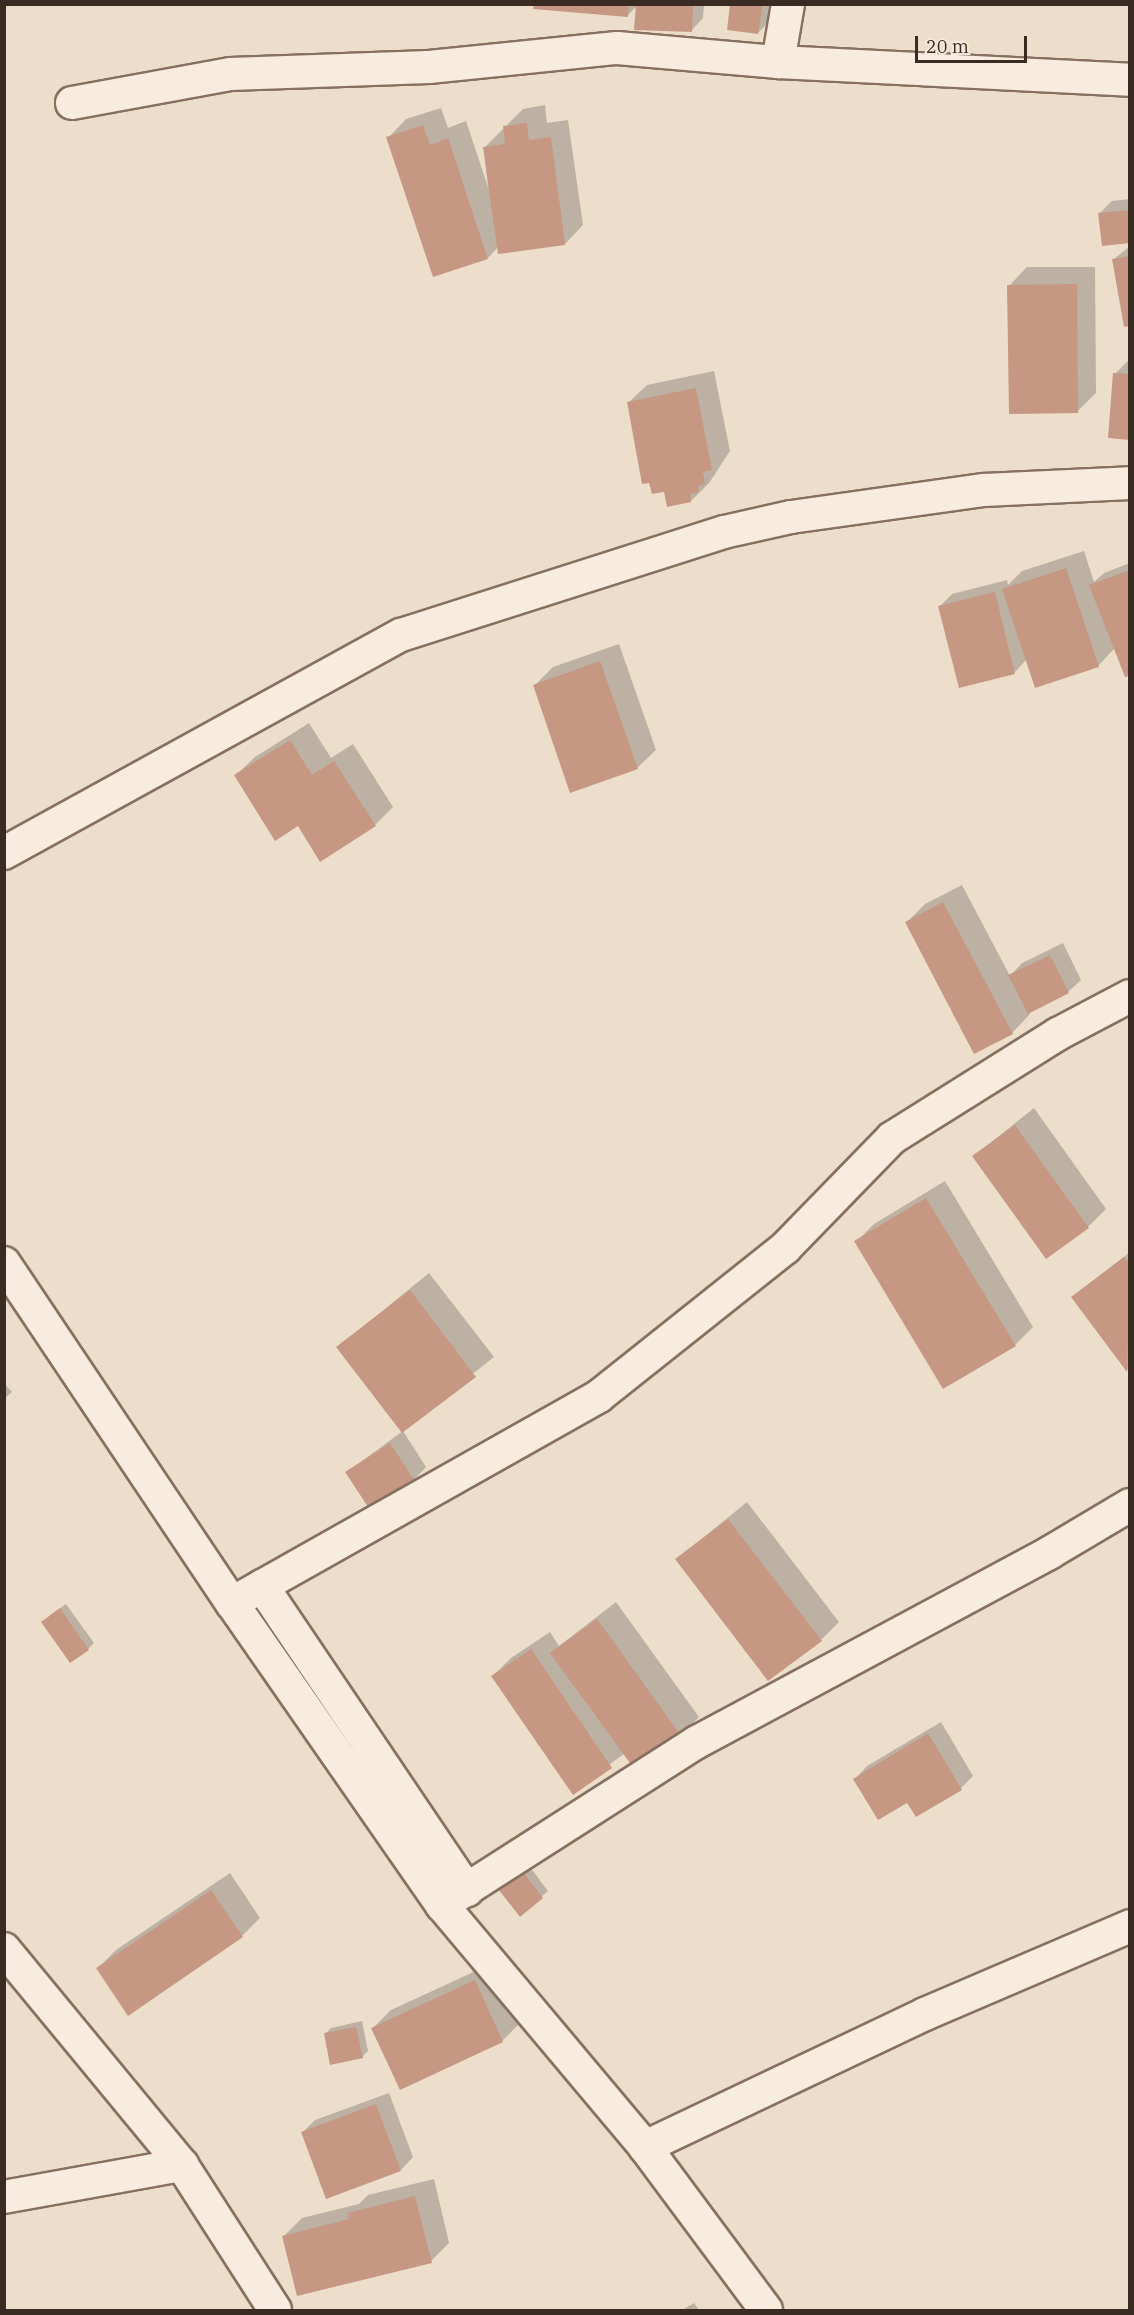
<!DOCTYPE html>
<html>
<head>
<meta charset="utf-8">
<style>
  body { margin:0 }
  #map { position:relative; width:1134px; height:2315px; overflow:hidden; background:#ecdecb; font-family:"IBM Plex Serif",serif }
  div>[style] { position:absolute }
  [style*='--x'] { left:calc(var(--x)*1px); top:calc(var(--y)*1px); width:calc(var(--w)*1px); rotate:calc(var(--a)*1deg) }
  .shadow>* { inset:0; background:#0003 }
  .building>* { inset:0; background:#c69884 }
  .roads { filter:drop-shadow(2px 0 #877060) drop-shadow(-2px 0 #877060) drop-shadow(0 2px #877060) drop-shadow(0 -2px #877060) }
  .street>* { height:32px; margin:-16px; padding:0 16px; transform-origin:16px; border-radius:16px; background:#f7ecde }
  span { translate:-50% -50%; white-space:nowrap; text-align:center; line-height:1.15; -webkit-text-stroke:4.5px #f4e9da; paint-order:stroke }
  .frame { position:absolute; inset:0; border:6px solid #392b22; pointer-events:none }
  .scale { position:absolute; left:915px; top:36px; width:112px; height:27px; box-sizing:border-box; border:3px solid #392b22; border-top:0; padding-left:8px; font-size:18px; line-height:21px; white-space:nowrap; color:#392b22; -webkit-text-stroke:4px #f4e9da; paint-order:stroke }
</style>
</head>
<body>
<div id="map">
  <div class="shadow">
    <i style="clip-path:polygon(535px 4px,704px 4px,703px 18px,691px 31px,637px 6px,628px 15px)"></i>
    <i style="clip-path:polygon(732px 4px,773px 4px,770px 20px,758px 33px)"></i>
    <i style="clip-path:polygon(545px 105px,547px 123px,568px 120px,583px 225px,565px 244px,498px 247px,488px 258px,388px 138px,406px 119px,441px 108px,448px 128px,466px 121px,488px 187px,484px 148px,523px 109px)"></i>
    <i style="clip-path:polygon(1130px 199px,1130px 242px,1100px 213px,1112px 201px)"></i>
    <i style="clip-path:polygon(1130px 246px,1130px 325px,1114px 259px)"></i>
    <i style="clip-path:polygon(1027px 267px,1095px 267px,1096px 393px,1078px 411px,1009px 286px)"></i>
    <i style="clip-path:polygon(1130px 359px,1130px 439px,1115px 374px)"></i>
    <i style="clip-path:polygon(714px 371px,730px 451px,709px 483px,691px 501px,650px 481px,628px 403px,647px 385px)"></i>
    <i style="clip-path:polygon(1084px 551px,1094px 582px,1104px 573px,1130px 563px,1130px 674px,1115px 648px,1098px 666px,1027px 659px,1015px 672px,940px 606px,952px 594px,1007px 580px,1008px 585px,1022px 571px)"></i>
    <i style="clip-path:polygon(619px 644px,656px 750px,637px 768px,535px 685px,553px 667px)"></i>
    <i style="clip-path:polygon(309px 723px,331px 758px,353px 744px,393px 807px,375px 825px,298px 824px,236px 775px,255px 757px)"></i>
    <i style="clip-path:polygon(962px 885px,1010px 976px,1022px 963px,1063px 943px,1081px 980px,1068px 992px,1029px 1012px,1030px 1014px,1012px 1033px,906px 923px,925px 904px)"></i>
    <i style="clip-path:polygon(1034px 1108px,1106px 1209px,1088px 1227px,974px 1156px)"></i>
    <i style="clip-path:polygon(945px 1181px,1033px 1327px,1015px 1345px,856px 1242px,874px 1224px)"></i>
    <i style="clip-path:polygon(1130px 1252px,1130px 1368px,1128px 1370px,1073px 1297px)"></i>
    <i style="clip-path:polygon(429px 1273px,494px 1357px,402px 1430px,338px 1347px)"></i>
    <i style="clip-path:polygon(4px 1383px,12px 1392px,4px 1399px)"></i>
    <i style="clip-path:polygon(403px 1431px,426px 1467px,414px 1480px,347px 1472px)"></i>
    <i style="clip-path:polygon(747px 1502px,839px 1622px,821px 1640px,677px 1559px)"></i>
    <i style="clip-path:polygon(616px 1602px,699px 1717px,681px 1735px,625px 1753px,573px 1792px,493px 1676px,511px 1658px,550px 1632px,559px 1646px)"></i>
    <i style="clip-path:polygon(66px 1604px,94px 1643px,88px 1649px,49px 1616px)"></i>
    <i style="clip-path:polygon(941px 1722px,973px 1776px,961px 1788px,916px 1815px,908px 1801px,855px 1779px,867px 1766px)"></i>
    <i style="clip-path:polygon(530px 1867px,548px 1891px,520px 1915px,507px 1885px)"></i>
    <i style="clip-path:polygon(230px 1873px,260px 1918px,242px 1936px,98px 1968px,116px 1950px)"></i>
    <i style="clip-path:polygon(493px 1963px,521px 2022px,502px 2041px,401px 2088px,373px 2028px,391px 2010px)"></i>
    <i style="clip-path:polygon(362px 2021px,368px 2051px,362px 2057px,325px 2034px,331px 2028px)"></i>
    <i style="clip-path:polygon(389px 2093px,413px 2157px,401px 2170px,327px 2197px,303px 2132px,315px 2120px)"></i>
    <i style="clip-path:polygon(434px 2179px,449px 2243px,431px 2261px,284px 2236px,302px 2218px,359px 2204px,368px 2195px)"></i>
    <i style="clip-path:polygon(694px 2303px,699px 2310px,682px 2310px)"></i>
  </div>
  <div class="building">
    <i style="clip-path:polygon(534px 4px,629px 4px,628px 17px,533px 9px)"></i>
    <i style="clip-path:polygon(636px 4px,693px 4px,692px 32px,634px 30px)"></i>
    <i style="clip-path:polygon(730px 4px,763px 4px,758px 34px,727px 30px)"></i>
    <i style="clip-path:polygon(527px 123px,529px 140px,551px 137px,565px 245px,498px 254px,483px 147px,505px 144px,503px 126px)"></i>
    <i style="clip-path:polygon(423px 125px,430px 145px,448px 138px,488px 259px,433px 277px,386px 137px)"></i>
    <i style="clip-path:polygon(1130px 210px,1130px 243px,1102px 246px,1098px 213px)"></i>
    <i style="clip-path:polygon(1130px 256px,1130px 326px,1124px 327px,1112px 259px)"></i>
    <i style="clip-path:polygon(1077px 284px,1078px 413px,1009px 414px,1007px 285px)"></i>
    <i style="clip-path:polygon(1113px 373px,1130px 374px,1130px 440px,1108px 438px)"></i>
    <i style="clip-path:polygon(696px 388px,712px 470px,703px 472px,705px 484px,698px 486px,699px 492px,690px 494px,691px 502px,667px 507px,664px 492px,652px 494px,649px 483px,642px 484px,627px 402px)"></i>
    <i style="clip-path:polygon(1066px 568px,1099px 667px,1035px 688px,1002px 589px)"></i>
    <i style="clip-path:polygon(1130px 570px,1130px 676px,1125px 677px,1089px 585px)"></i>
    <i style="clip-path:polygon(995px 592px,1015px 674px,959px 688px,938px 606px)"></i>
    <i style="clip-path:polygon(600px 661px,638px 769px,570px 793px,533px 685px)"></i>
    <i style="clip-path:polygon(290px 740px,312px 775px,334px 761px,376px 826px,320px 862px,298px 826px,275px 841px,234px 775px)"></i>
    <i style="clip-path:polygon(943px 902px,1013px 1034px,974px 1054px,905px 922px)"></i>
    <i style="clip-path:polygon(1050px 955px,1069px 993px,1028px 1014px,1008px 975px)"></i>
    <i style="clip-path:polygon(1015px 1125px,1089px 1228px,1046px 1259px,972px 1156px)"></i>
    <i style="clip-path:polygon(926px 1198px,1016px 1346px,943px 1389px,854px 1241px)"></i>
    <i style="clip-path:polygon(1124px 1257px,1130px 1264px,1127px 1372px,1071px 1297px)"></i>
    <i style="clip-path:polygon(410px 1290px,476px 1377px,402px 1433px,336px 1347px)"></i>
    <i style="clip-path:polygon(390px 1443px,415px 1481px,370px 1510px,345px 1472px)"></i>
    <i style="clip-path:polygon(728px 1519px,822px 1641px,768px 1681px,675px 1559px)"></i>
    <i style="clip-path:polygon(60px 1608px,89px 1650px,70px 1663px,41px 1622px)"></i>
    <i style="clip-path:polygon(597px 1619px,682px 1737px,635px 1770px,550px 1653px)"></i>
    <i style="clip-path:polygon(531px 1649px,612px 1768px,573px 1795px,491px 1676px)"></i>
    <i style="clip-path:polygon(928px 1733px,962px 1790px,916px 1817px,907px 1803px,878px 1820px,853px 1779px)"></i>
    <i style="clip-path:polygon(523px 1872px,543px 1898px,520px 1917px,499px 1890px)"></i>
    <i style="clip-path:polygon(211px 1890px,243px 1937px,128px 2016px,96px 1968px)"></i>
    <i style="clip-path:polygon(475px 1980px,503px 2042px,400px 2090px,371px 2028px)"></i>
    <i style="clip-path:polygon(356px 2027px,363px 2058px,330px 2065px,324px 2033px)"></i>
    <i style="clip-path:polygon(376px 2104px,401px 2171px,326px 2199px,301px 2132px)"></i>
    <i style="clip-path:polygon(415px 2196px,432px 2263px,297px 2296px,282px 2236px,349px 2219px,348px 2213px)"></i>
  </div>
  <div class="roads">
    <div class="street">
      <i style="--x:778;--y:62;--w:59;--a:-80.2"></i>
      <i style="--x:72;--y:103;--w:161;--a:-10.4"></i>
      <i style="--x:230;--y:74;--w:199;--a:-2"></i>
      <i style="--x:429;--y:67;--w:189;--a:-5.8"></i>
      <i style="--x:617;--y:48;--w:162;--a:5"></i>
      <i style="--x:778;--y:62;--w:352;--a:2.9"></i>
      <i style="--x:4;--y:853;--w:453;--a:-28.8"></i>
      <i style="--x:401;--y:635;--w:339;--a:-17.7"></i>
      <i style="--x:724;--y:532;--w:69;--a:-12.6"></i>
      <i style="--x:791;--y:517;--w:195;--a:-8"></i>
      <i style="--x:984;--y:490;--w:146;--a:-2.7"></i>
      <i style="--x:4;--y:1263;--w:409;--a:56.2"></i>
      <i style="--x:232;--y:1603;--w:368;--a:55.2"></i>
      <i style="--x:442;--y:1905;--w:316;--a:50"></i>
      <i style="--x:645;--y:2147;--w:203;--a:53.4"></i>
      <i style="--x:262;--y:1586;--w:367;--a:56"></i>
      <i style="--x:232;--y:1603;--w:421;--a:-29.4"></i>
      <i style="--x:599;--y:1396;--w:238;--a:-38.5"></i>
      <i style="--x:785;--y:1248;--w:153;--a:-45.8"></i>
      <i style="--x:892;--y:1138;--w:196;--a:-32.1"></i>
      <i style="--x:1058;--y:1034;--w:81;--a:-27.8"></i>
      <i style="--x:442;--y:1905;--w:303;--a:-32.6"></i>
      <i style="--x:697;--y:1742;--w:400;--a:-28.2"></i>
      <i style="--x:1049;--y:1553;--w:94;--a:-30.7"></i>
      <i style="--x:4;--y:1949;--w:280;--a:50.5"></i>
      <i style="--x:182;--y:2165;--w:172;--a:57.3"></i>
      <i style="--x:645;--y:2147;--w:310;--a:-25.4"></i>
      <i style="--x:925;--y:2014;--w:223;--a:-23.2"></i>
      <i style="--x:4;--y:2197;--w:181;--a:-10.2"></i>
    </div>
  </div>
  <div class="frame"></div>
  <div class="scale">20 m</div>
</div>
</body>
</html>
